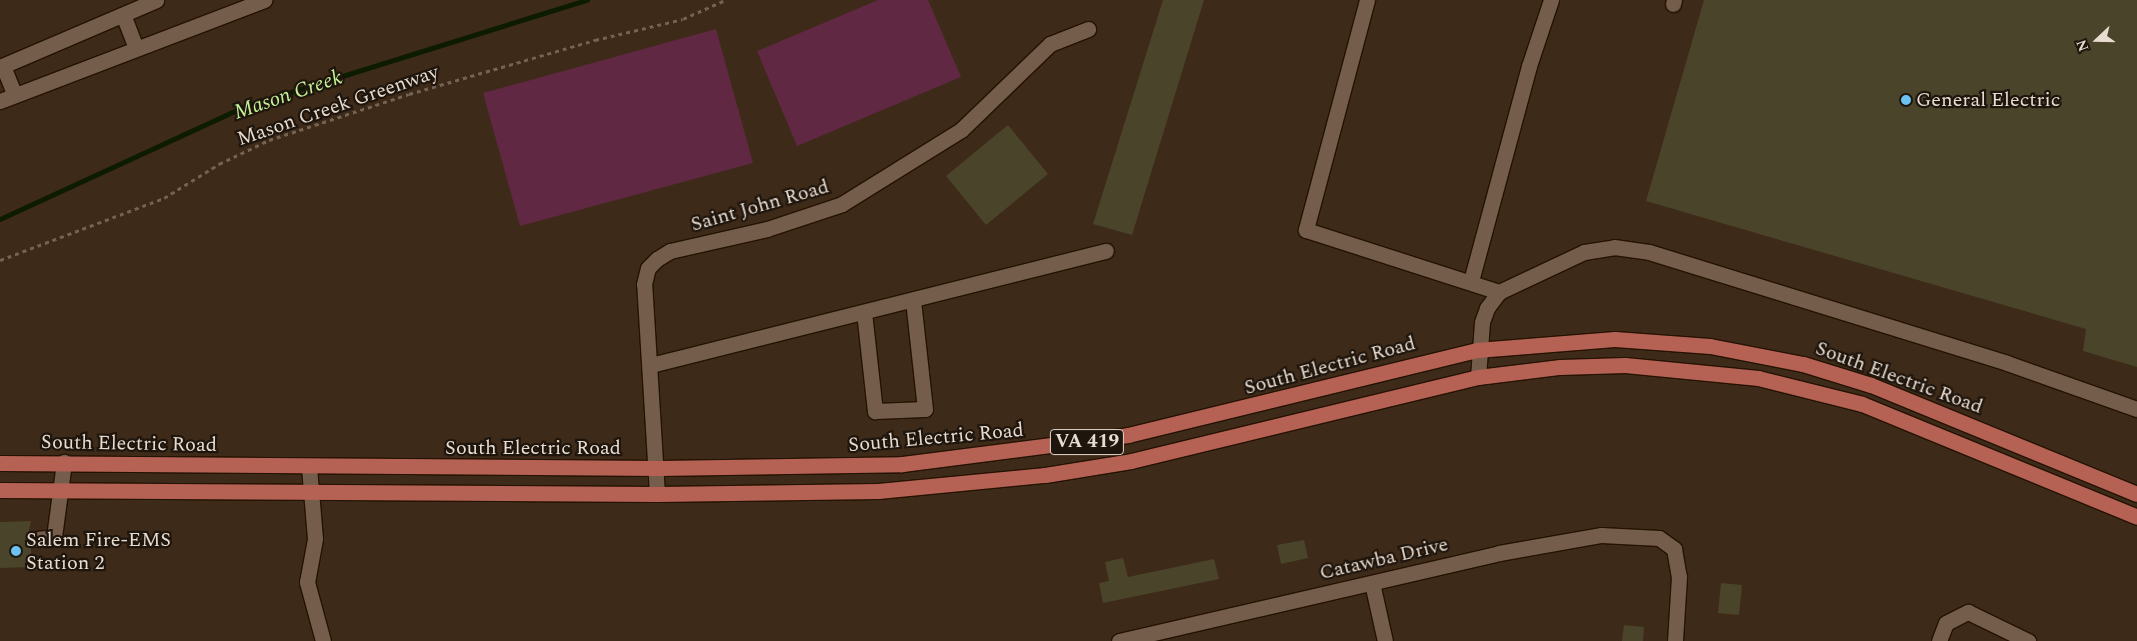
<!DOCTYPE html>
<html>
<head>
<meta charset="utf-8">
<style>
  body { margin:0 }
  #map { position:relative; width:2137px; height:641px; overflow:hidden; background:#3e2a18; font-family:Spectral,serif }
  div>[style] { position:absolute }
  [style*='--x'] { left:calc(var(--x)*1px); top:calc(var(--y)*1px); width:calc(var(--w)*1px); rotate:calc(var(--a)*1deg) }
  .green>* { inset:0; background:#602842 }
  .stream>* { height:4.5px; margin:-2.25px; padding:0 2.25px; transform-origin:2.25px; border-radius:2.25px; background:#0d1c00 }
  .building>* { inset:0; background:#4a442a }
  .path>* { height:2.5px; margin-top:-1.25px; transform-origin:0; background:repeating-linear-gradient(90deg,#746252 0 4px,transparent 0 8px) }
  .roads { filter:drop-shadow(1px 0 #241202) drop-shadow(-1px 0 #241202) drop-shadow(0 1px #241202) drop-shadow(0 -1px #241202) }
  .minor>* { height:15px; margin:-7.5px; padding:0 7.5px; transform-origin:7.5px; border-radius:7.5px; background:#745d4a }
  .major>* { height:15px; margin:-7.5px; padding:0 7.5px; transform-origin:7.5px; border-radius:7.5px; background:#b56254 }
  .dots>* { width:14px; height:14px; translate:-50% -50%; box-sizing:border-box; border:2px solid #1e150d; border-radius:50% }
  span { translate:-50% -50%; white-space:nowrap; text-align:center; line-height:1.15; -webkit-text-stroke:4.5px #1e150d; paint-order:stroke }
  .shield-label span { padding:1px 4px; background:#1e150d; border:1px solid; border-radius:4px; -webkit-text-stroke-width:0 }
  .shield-label { font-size:19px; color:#e8dbcf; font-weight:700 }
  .poi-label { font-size:20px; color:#e8dbcf }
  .left { translate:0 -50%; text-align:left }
  .street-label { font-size:20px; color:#e8dbcf }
  .water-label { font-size:21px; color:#c4f498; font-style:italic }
  .north { position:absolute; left:2072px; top:15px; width:50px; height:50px; -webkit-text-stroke:4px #1e150d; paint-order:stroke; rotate:249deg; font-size:14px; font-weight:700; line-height:20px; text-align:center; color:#e8dbcf }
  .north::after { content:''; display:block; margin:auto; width:18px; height:22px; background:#e8dbcf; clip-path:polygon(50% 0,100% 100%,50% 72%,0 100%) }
</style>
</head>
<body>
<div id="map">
  <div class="green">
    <i style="clip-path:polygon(878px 0,928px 0,961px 77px,797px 146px,757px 51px)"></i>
    <i style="clip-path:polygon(716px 29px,753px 163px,520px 226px,483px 93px)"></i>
  </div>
  <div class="stream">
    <i style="--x:0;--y:219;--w:271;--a:-24.7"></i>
    <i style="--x:246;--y:106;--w:357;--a:-17.3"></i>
  </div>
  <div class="building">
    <i style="clip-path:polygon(1163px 0,1204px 0,1132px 235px,1093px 224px)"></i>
    <i style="clip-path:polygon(1704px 0,2137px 0,2137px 367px,2083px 351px,2086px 329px,1646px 201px)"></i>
    <i style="clip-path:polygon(1008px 125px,1048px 174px,986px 225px,946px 176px)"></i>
    <i style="clip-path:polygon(31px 521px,27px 540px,31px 547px,31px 567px,0 568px,0 522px)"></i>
    <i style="clip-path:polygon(1304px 540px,1308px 558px,1281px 564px,1277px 545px)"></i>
    <i style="clip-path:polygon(1123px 558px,1128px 577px,1214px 559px,1219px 579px,1103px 603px,1099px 583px,1109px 581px,1105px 562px)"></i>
    <i style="clip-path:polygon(1721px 583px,1742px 585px,1739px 615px,1718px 613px)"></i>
    <i style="clip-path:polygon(1624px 625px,1644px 627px,1643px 641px,1622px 641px)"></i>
  </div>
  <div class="path">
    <i style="--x:0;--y:260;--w:175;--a:-20.7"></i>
    <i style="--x:164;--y:198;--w:65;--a:-31.7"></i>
    <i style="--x:219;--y:164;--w:55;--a:-25.6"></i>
    <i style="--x:269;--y:140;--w:147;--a:-18.2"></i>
    <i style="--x:409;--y:94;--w:194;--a:-16.2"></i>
    <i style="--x:595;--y:40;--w:90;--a:-13.4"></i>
    <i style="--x:683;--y:19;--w:46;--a:-24.3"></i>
  </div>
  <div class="roads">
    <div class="minor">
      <i style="--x:1367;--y:0;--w:238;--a:104.9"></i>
      <i style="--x:1306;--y:230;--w:203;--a:17.8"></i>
      <i style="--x:1673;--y:4;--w:4;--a:-76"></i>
      <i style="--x:124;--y:17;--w:33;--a:69"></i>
      <i style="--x:3;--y:66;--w:31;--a:68"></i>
      <i style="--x:0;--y:67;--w:170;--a:-23.2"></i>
      <i style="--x:0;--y:101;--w:283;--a:-20.9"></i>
      <i style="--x:1471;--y:281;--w:223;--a:-74.9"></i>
      <i style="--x:1529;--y:66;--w:70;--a:-71.6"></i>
      <i style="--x:864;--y:312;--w:100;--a:83.7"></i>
      <i style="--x:875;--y:411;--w:50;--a:-2.3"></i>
      <i style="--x:925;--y:409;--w:110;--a:-96.3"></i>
      <i style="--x:651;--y:365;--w:469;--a:-14.1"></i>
      <i style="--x:1478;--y:377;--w:55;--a:-85.8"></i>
      <i style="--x:1482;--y:322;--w:15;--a:-70"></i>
      <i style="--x:1487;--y:308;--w:20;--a:-53"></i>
      <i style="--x:1499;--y:292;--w:94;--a:-25.2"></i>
      <i style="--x:1584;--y:252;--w:30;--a:-9"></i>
      <i style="--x:1614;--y:247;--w:35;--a:8"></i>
      <i style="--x:1649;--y:252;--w:375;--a:17.2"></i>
      <i style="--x:2007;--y:363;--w:138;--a:19.5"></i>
      <i style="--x:309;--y:467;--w:72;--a:85.2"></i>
      <i style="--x:315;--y:539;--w:44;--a:100.5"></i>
      <i style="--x:307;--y:582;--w:61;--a:74.8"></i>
      <i style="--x:657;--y:494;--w:210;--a:-93.5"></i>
      <i style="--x:644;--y:284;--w:16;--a:-76"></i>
      <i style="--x:648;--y:268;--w:13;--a:-45"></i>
      <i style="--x:657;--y:259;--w:15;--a:-32"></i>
      <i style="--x:670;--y:251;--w:99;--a:-12.8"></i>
      <i style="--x:767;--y:229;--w:79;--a:-18.4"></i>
      <i style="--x:842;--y:204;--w:140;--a:-31.9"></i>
      <i style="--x:961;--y:130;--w:124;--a:-44"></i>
      <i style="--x:1050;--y:44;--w:41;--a:-21.5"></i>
      <i style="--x:36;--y:539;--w:18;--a:-6"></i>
      <i style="--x:54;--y:537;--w:76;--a:-82.4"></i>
      <i style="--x:1372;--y:583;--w:59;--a:77.4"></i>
      <i style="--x:1119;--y:641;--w:390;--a:-13"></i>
      <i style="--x:1499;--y:553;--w:104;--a:-10"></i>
      <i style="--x:1601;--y:535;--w:58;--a:3"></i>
      <i style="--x:1659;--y:538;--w:19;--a:36"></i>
      <i style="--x:1674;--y:549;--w:28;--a:80"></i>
      <i style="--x:1679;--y:577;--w:64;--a:93.6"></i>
      <i style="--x:1939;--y:641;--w:19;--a:-69"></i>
      <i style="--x:1946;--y:623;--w:25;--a:-27"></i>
      <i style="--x:1968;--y:612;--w:67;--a:25.8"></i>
    </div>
    <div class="major">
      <i style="--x:0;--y:463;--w:659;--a:0.43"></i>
      <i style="--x:659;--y:468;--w:243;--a:-0.9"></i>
      <i style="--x:902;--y:464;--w:228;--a:-7.3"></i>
      <i style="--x:1128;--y:435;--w:359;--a:-13.7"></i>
      <i style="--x:1477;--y:350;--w:138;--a:-4.6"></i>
      <i style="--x:1615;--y:339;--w:95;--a:4.2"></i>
      <i style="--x:1710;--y:346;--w:95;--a:11"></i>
      <i style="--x:1803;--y:364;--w:71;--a:17.2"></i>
      <i style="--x:1871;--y:385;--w:287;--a:22.3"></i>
      <i style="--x:0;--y:490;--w:657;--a:0.35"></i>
      <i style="--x:657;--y:494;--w:221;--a:-0.8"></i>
      <i style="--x:878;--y:491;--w:168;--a:-5.5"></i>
      <i style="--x:1045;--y:475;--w:87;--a:-9.2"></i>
      <i style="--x:1131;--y:461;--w:357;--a:-13.6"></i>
      <i style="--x:1478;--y:377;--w:83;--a:-7"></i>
      <i style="--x:1560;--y:367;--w:65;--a:-1.8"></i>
      <i style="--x:1625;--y:365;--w:134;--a:5.6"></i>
      <i style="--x:1758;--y:378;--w:107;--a:14"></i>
      <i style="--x:1862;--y:404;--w:297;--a:22.3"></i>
    </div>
  </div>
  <div class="dots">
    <i style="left:1906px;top:100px;background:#6cc3f2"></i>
    <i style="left:16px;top:551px;background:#6cc3f2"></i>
  </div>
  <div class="shield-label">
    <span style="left:1087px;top:442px">VA 419</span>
  </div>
  <div class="poi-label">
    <span class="left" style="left:1916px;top:100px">General Electric</span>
    <span class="left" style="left:26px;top:552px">Salem Fire-EMS<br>Station 2</span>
  </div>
  <div class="street-label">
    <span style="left:338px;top:106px;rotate:-19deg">Mason Creek Greenway</span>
    <span style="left:760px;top:206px;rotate:-16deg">Saint John Road</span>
    <span style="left:1330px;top:366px;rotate:-15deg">South Electric Road</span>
    <span style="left:1899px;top:378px;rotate:20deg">South Electric Road</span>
    <span style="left:936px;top:438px;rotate:-5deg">South Electric Road</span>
    <span style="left:129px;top:444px;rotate:1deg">South Electric Road</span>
    <span style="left:533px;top:448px">South Electric Road</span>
    <span style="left:1384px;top:559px;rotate:-13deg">Catawba Drive</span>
  </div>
  <div class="water-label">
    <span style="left:288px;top:95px;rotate:-19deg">Mason Creek</span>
  </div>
  <div class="north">N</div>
</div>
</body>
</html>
